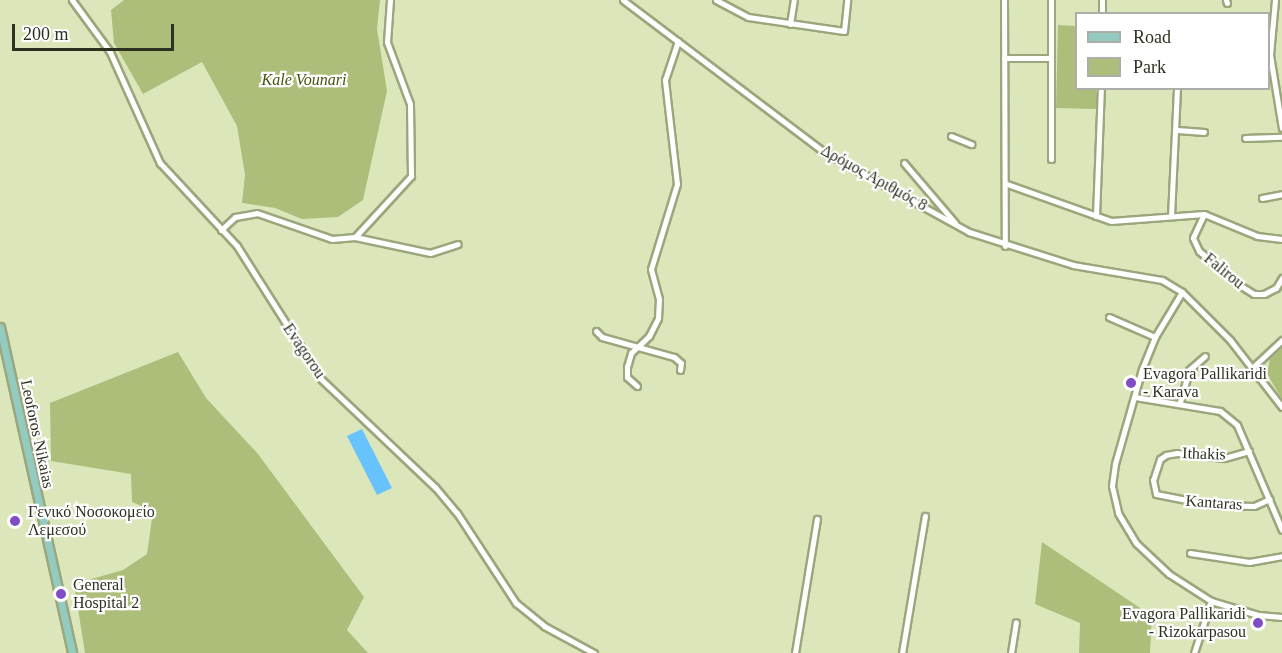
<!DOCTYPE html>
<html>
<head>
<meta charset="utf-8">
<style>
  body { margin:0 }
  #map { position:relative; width:1282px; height:653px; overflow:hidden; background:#dbe7bb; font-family:Georgia,serif }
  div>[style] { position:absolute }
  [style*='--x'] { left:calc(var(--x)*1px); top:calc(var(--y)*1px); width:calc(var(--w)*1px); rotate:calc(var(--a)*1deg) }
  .green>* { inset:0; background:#adbe7a }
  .water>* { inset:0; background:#67c2fe }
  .roads { filter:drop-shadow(2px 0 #9ba67c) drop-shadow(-2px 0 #9ba67c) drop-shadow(0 2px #9ba67c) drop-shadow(0 -2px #9ba67c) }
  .minor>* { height:5px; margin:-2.5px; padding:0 2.5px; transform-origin:2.5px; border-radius:2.5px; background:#fff }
  .major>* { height:7px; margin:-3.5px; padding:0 3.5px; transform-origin:3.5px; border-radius:3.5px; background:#94cbc1 }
  .dots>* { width:16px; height:16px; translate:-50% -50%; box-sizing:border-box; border:3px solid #fff; border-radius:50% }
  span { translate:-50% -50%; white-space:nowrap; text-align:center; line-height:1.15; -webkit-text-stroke:4.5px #fff; paint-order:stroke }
  .park-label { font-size:16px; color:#47530d; font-style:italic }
  .street-label { font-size:16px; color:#2d3120 }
  .poi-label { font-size:16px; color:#2d3120 }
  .left { translate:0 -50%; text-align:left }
  .right { translate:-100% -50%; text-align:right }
  .legend { position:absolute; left:1075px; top:12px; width:195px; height:78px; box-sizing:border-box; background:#fff; border:2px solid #abada6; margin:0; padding:8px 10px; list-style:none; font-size:18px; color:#2d3120 }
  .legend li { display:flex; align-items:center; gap:12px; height:30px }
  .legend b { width:30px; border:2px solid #abada6 }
  .scale { position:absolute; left:12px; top:24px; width:162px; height:27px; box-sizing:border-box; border:3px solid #2d3120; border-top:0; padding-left:8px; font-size:18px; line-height:21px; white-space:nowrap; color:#2d3120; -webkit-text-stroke:4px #fff; paint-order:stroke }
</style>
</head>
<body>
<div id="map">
  <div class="green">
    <i style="clip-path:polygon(124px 0,380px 0,377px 29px,387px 91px,363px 200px,338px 217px,302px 219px,275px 208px,242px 203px,245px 175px,237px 126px,202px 62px,143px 94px,114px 43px,111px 10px)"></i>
    <i style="clip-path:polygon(1058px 25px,1076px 26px,1076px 88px,1096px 89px,1096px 109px,1056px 108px)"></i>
    <i style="clip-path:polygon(1282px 348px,1282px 399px,1267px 374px,1270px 359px)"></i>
    <i style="clip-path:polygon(178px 352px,206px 398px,258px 454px,364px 597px,347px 630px,368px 653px,85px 653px,74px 584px,123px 570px,147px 554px,153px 511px,132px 502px,131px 474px,51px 461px,50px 403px)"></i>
    <i style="clip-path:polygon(1042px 542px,1152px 616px,1150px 653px,1079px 653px,1080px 623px,1035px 604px)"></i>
  </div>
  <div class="water">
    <i style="clip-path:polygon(362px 429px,392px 488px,377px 495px,347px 436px)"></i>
  </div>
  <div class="roads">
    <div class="minor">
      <i style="--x:72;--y:0;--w:64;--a:53.8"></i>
      <i style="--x:110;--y:52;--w:122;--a:65.8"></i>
      <i style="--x:160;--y:163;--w:113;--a:47.1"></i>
      <i style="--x:237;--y:246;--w:157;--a:57.7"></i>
      <i style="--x:321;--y:379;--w:157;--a:43.5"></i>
      <i style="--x:435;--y:487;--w:34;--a:50"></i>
      <i style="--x:457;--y:513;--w:108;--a:56.8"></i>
      <i style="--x:516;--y:603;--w:36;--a:39"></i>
      <i style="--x:544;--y:626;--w:57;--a:28.4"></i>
      <i style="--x:623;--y:0;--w:252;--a:37.1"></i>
      <i style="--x:824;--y:152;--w:166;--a:28.9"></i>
      <i style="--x:969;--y:232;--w:109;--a:17.6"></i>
      <i style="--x:1073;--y:265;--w:90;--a:9.6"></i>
      <i style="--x:1162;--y:280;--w:23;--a:31"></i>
      <i style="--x:1182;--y:292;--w:68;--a:45"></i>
      <i style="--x:1230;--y:340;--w:85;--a:52.2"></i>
      <i style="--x:716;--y:0;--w:36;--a:28"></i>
      <i style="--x:748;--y:17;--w:97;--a:8.3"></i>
      <i style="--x:844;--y:31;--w:31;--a:-84"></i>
      <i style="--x:1004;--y:0;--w:246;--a:89.8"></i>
      <i style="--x:1051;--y:0;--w:159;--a:90"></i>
      <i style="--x:1226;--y:0;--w:3;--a:72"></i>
      <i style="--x:1275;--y:0;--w:55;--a:95.2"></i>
      <i style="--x:1270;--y:55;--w:74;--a:80.7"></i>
      <i style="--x:1102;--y:14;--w:14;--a:-90"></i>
      <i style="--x:790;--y:24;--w:24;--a:-81"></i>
      <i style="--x:1004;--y:58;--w:47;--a:0"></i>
      <i style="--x:1177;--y:130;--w:27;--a:4"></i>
      <i style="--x:951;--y:136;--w:22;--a:22"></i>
      <i style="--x:1245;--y:138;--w:37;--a:-2"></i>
      <i style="--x:904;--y:163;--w:79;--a:49.6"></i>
      <i style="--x:1007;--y:184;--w:110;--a:19.6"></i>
      <i style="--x:1111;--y:221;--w:93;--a:-4.3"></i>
      <i style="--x:1204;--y:214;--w:57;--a:22.5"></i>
      <i style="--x:1257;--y:236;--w:25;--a:7"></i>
      <i style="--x:1262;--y:198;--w:20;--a:-11"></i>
      <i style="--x:1204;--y:214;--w:26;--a:115"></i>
      <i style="--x:1193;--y:238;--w:14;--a:65"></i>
      <i style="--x:1199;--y:251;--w:55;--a:39.8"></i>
      <i style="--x:1241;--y:286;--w:15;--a:32"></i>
      <i style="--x:1254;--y:294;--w:10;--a:0"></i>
      <i style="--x:1264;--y:294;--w:13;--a:-27"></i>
      <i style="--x:1276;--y:288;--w:12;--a:-59"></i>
      <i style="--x:1096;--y:216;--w:128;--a:-87.8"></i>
      <i style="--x:1171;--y:216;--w:128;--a:-87.3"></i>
      <i style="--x:221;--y:230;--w:19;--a:-43"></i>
      <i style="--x:235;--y:217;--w:22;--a:-10"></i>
      <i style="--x:257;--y:213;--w:79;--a:19.1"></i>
      <i style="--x:332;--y:239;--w:23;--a:-5"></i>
      <i style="--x:355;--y:237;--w:77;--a:12"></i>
      <i style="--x:430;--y:253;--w:29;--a:-18"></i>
      <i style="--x:355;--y:237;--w:83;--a:-47.4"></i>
      <i style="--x:411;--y:176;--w:72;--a:-90.8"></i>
      <i style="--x:410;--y:104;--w:66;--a:-110.4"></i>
      <i style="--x:387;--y:42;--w:42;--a:-85.9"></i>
      <i style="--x:1182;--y:292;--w:52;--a:121"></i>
      <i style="--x:1155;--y:337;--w:35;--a:112"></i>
      <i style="--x:1142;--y:369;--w:99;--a:105.9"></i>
      <i style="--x:1115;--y:464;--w:22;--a:98"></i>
      <i style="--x:1112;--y:486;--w:28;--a:77"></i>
      <i style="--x:1118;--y:513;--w:35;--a:59"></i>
      <i style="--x:1136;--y:543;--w:45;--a:43.2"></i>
      <i style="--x:1169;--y:574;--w:50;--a:32.7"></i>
      <i style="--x:1211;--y:601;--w:49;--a:16.6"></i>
      <i style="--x:1258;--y:615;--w:24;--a:5"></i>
      <i style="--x:1109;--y:317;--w:50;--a:23.5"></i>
      <i style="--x:596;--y:331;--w:8;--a:45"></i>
      <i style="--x:602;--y:337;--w:75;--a:15.5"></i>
      <i style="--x:674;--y:357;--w:9;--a:41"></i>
      <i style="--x:681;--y:363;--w:7;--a:98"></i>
      <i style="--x:1253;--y:367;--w:40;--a:-43"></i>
      <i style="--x:637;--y:386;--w:13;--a:-138"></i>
      <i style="--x:627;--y:377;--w:10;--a:-90"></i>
      <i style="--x:627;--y:367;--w:15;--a:-74"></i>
      <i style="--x:631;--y:353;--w:25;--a:-43"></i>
      <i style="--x:649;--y:336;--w:20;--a:-63"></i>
      <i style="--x:658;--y:318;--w:19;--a:-87"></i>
      <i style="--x:659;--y:299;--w:31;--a:-105"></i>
      <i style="--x:651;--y:269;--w:89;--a:-73"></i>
      <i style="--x:677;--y:184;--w:105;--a:-96.6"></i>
      <i style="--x:665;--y:80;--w:41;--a:-71.6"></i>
      <i style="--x:1135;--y:397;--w:86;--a:9.4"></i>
      <i style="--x:1220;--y:411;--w:22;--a:39"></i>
      <i style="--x:1237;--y:425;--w:114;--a:66.8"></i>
      <i style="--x:1180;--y:402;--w:33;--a:-74"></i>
      <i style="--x:1189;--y:370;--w:21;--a:-41"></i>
      <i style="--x:1249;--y:451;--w:26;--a:164"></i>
      <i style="--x:1224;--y:458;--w:47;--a:-173.9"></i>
      <i style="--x:1177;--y:453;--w:11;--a:170"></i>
      <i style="--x:1166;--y:455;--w:7;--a:146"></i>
      <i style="--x:1160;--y:459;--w:22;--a:108"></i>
      <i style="--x:1153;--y:480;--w:14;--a:78"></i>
      <i style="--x:1156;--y:494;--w:57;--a:11.1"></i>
      <i style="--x:1212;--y:505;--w:42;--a:1.4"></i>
      <i style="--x:1254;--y:506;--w:17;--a:-24"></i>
      <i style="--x:1190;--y:553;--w:60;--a:8.7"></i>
      <i style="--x:1249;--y:562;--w:34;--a:-10"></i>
      <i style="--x:795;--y:653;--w:136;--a:-80.7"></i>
      <i style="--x:902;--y:653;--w:139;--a:-80.5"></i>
      <i style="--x:1011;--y:653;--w:31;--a:-81"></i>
      <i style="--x:1194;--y:653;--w:55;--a:-71.9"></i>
    </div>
    <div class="major">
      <i style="--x:0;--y:327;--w:334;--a:77.5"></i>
    </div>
  </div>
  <div class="dots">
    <i style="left:1131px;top:383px;background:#804dc5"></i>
    <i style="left:15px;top:521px;background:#804dc5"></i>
    <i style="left:61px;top:594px;background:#804dc5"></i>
    <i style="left:1258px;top:623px;background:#804dc5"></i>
  </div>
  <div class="park-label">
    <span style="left:304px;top:80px">Kale Vounari</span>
  </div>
  <div class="street-label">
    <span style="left:874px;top:178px;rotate:29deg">Δρόμος Αριθμός 8</span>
    <span style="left:1224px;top:271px;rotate:39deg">Falirou</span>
    <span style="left:304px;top:351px;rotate:56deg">Evagorou</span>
    <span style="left:37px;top:434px;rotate:78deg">Leoforos Nikaias</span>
    <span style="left:1204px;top:454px;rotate:2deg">Ithakis</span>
    <span style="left:1214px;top:503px;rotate:4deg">Kantaras</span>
  </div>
  <div class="poi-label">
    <span class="left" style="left:1143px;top:383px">Evagora Pallikaridi<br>- Karava</span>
    <span class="left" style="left:28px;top:521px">Γενικό Νοσοκομείο<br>Λεμεσού</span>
    <span class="left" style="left:73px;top:594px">General<br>Hospital 2</span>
    <span class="right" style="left:1246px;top:623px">Evagora Pallikaridi<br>- Rizokarpasou</span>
  </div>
  <ul class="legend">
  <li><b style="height:8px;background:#94cbc1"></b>Road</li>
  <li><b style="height:16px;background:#adbe7a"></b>Park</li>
  </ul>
  <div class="scale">200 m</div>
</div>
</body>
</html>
